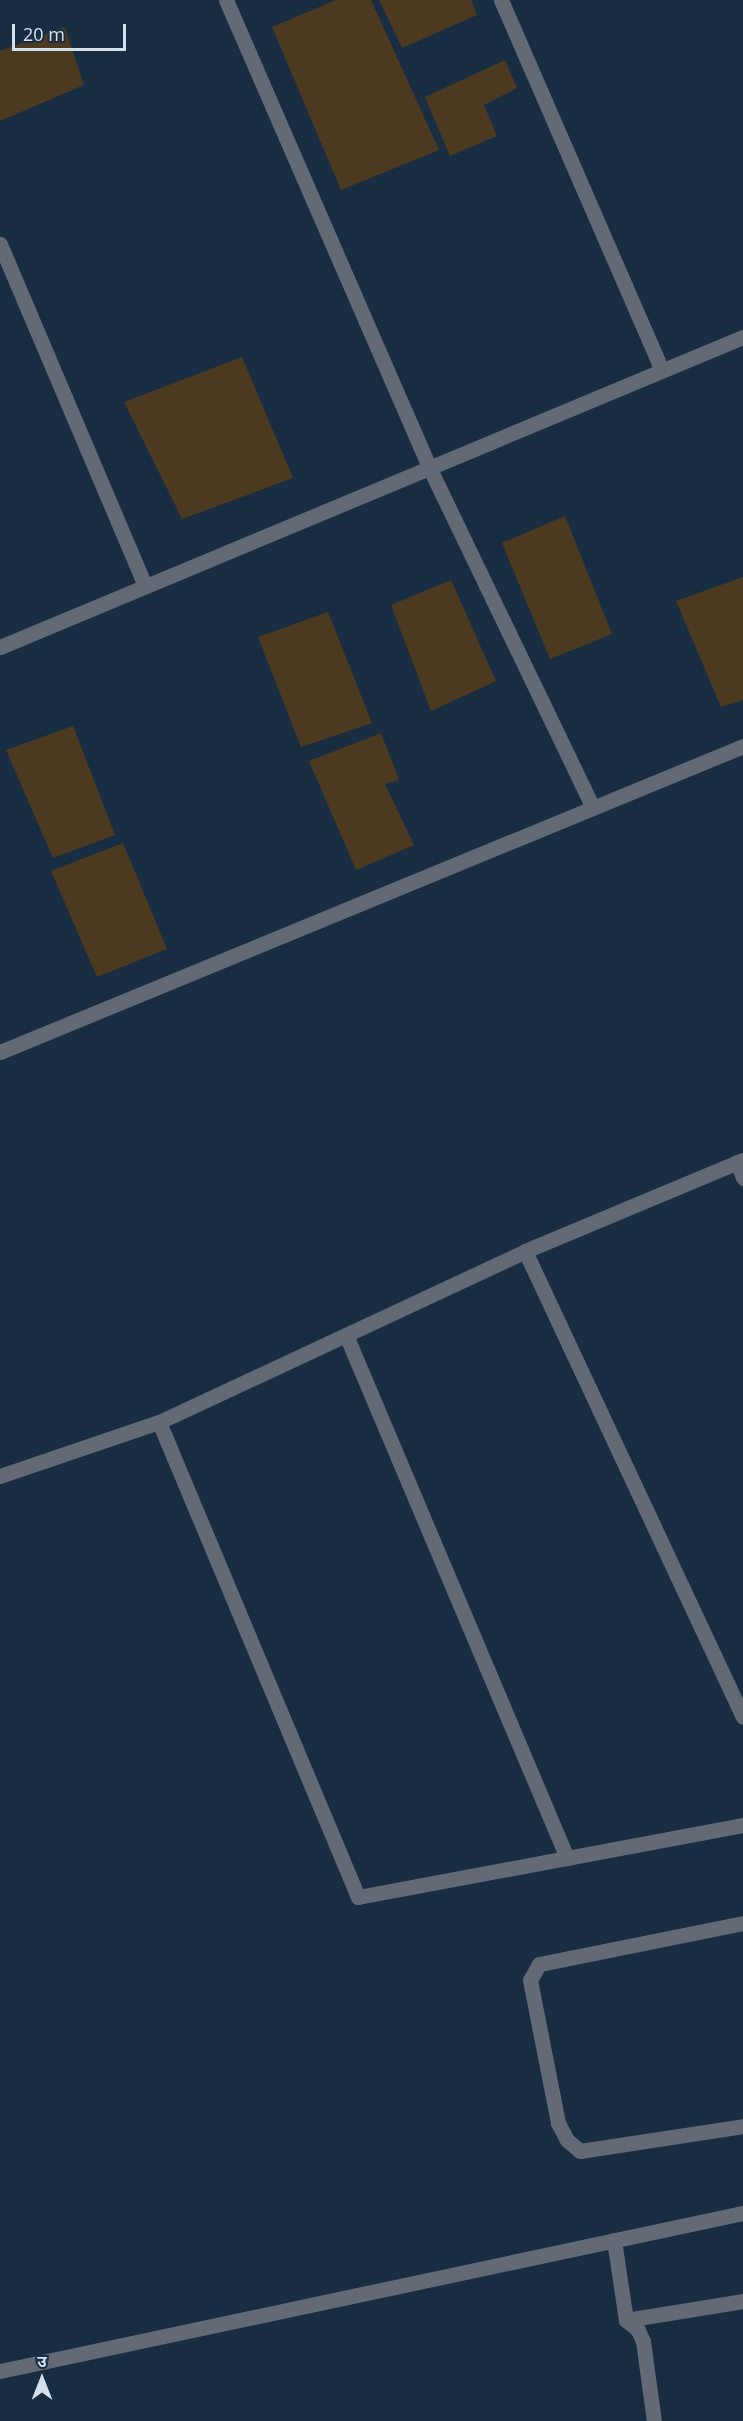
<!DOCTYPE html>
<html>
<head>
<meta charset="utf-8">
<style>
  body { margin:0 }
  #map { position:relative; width:743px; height:2421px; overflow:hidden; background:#192d42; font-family:"Open Sans","Noto Sans Devanagari",sans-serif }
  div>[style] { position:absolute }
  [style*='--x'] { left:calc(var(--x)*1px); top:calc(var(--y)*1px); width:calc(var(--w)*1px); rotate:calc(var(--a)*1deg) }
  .building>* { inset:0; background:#4b3a20 }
  .minor>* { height:15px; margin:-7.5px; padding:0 7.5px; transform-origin:7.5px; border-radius:7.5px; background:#646976 }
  span { translate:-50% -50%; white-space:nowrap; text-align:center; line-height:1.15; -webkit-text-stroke:4.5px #192d42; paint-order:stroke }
  .north { position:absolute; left:12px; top:2349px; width:60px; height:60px; -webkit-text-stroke:4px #192d42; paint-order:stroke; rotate:0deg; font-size:16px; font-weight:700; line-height:24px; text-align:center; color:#d4e0ee }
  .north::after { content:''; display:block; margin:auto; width:21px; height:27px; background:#d4e0ee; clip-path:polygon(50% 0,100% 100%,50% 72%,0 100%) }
  .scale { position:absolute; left:12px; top:24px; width:114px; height:27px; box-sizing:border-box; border:3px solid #d4e0ee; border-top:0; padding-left:8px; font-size:18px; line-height:21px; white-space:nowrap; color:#d4e0ee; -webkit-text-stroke:4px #192d42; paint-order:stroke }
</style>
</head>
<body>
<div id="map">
  <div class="building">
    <i style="clip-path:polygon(336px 0,371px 0,439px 150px,341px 190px,272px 27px)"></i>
    <i style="clip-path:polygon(379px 0,471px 0,477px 15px,402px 48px)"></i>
    <i style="clip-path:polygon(65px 27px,84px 85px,0 121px,0 51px)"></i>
    <i style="clip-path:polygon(505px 60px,517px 88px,484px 105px,497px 136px,450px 156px,425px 97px)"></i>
    <i style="clip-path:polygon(242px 357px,293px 478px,182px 519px,124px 402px)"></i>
    <i style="clip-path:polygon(565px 516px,612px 634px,550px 659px,502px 543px)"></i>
    <i style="clip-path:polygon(743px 577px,743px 700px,721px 707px,676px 601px)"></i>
    <i style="clip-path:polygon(451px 580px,496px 681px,431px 711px,391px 605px)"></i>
    <i style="clip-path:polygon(328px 612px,372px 723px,301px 747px,258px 637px)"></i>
    <i style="clip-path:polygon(73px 726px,115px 835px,53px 858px,6px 750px)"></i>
    <i style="clip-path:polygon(381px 733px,399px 780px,385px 784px,414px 845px,356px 870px,309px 761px)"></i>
    <i style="clip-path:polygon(123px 843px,167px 949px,97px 977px,51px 871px)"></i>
  </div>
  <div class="minor">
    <i style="--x:226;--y:0;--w:511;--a:66.49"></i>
    <i style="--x:430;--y:469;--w:375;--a:64.3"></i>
    <i style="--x:501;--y:0;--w:404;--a:66.5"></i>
    <i style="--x:0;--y:244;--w:371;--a:67"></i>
    <i style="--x:0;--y:647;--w:805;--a:-22.65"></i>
    <i style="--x:0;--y:1052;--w:804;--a:-22.38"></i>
    <i style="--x:737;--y:1162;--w:17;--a:69"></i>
    <i style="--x:525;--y:1251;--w:514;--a:64.93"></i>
    <i style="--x:346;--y:1335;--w:568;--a:67.09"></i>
    <i style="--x:159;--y:1422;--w:515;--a:67.27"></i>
    <i style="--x:358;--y:1897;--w:392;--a:-10.6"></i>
    <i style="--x:0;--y:1476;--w:168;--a:-18.8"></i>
    <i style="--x:159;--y:1422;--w:404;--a:-25"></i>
    <i style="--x:525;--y:1251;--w:236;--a:-22.7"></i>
    <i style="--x:743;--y:1923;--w:208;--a:168.6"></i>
    <i style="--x:539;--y:1964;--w:18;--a:119"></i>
    <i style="--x:530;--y:1980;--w:146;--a:78.9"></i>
    <i style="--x:558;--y:2123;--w:19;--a:62"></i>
    <i style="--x:567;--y:2140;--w:17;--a:40"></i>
    <i style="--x:580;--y:2151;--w:165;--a:-8.7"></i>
    <i style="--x:614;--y:2240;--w:81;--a:81.5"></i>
    <i style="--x:626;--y:2320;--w:16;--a:40"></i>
    <i style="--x:638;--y:2330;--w:12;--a:66"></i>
    <i style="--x:643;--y:2341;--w:81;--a:82.2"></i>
    <i style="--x:626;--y:2320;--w:119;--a:-9.2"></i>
    <i style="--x:0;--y:2371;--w:760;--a:-12.01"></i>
  </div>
  <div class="north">उ</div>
  <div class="scale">20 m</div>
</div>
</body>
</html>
